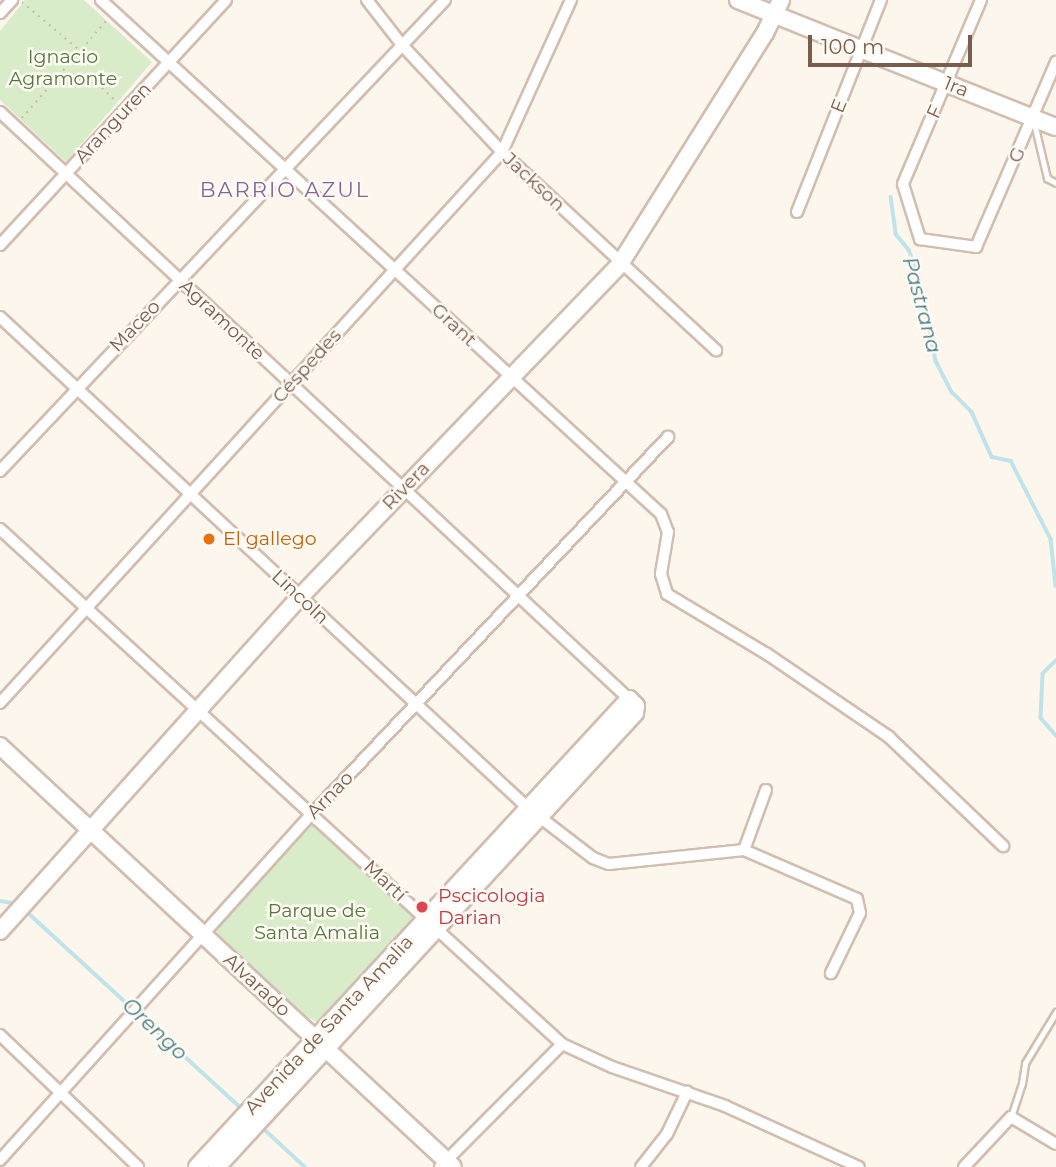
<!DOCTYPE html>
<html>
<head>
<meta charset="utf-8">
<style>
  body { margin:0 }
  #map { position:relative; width:1056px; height:1167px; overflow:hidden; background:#fdf6ec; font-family:Montserrat,sans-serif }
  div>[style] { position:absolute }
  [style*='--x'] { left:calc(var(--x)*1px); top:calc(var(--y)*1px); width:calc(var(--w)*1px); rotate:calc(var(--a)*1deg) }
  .green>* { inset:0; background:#d8ecc9 }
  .stream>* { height:3.5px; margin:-1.75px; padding:0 1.75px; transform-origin:1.75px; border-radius:1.75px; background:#bfe3e8 }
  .path>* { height:2px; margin-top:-1px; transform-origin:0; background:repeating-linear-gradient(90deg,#d9b8a5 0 2px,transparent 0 7px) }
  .roads { filter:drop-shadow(2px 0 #d1beb0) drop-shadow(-2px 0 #d1beb0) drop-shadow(0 2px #d1beb0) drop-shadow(0 -2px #d1beb0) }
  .lane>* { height:5px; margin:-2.5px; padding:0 2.5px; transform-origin:2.5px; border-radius:2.5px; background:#fff }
  .street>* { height:10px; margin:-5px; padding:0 5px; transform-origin:5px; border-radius:5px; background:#fff }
  .secondary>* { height:16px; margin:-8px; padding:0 8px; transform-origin:8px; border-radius:8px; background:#fff }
  .dots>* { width:19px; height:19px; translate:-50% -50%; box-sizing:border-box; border:4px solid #fffaf3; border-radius:50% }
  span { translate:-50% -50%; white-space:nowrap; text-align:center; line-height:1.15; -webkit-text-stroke:5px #fffaf3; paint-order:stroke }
  .park-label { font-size:19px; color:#537a41 }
  .street-label { font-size:19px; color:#7a5c4d }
  .food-label { font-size:19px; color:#c56008 }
  .left { translate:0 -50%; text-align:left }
  .health-label { font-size:19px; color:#be3a42 }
  .neighbourhood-label { font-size:21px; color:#846695; letter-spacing:2px }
  .water-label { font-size:21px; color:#437c86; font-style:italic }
  .scale { position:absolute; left:808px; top:35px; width:164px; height:32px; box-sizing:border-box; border:4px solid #7a5c4d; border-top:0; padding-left:9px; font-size:21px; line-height:24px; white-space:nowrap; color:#7a5c4d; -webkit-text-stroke:5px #fffaf3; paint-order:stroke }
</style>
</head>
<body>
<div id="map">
  <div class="green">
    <i style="clip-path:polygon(25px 0,84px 0,152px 62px,66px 162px,0 100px,0 31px)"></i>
    <i style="clip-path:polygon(310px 824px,322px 827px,413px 910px,416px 920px,327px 1019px,317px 1022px,309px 1018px,220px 938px,217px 931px,219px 923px,304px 827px)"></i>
  </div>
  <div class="stream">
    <i style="--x:891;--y:197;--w:37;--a:82"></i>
    <i style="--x:896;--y:234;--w:21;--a:51"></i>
    <i style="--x:909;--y:250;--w:31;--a:69"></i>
    <i style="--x:920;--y:279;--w:84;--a:79"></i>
    <i style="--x:936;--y:361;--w:35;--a:63"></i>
    <i style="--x:952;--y:392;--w:28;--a:45"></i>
    <i style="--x:972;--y:412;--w:49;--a:66"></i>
    <i style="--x:992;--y:457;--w:19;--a:12"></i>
    <i style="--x:1011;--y:461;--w:88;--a:62.9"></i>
    <i style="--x:1051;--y:539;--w:47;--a:83.9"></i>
    <i style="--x:1056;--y:661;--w:18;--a:135"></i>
    <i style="--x:1043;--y:674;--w:44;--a:92.6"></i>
    <i style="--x:1041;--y:718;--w:23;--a:49"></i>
    <i style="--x:0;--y:901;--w:19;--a:9"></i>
    <i style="--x:24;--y:909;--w:297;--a:42.5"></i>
    <i style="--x:262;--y:1127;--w:59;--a:42.9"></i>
  </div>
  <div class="path">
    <i style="--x:22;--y:2;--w:75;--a:40.1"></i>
    <i style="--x:54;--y:82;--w:19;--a:-16"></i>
    <i style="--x:72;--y:77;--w:26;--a:13"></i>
    <i style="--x:97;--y:83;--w:28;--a:44"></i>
    <i style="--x:22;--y:118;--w:128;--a:-49.1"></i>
  </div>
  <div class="roads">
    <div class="lane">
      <i style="--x:1034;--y:123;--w:57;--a:76.7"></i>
      <i style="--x:1047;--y:178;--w:10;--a:29"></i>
      <i style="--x:1011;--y:1117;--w:36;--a:-72"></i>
      <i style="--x:1022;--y:1083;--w:20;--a:-81"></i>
      <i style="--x:1025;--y:1063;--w:60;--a:-58.7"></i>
    </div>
    <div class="street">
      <i style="--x:101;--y:0;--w:760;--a:42.55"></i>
      <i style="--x:661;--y:514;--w:19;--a:69"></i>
      <i style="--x:668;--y:532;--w:43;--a:99.5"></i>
      <i style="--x:661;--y:574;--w:21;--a:73"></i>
      <i style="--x:667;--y:594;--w:117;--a:31"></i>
      <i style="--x:767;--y:654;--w:148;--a:34.2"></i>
      <i style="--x:889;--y:737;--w:158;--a:43.7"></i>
      <i style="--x:367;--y:0;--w:57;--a:52.1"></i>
      <i style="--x:402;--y:45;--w:146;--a:46.9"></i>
      <i style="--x:502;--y:152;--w:292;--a:42.8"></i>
      <i style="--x:981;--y:0;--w:200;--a:113"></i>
      <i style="--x:903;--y:184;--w:58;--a:72.8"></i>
      <i style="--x:920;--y:239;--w:57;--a:8.1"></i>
      <i style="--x:976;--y:247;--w:202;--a:-66.6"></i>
      <i style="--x:0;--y:13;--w:18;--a:-47"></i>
      <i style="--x:0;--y:112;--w:860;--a:43.02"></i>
      <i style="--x:797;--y:212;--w:228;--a:-68.4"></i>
      <i style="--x:0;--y:245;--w:333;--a:-47.3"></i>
      <i style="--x:0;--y:317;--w:721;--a:42.92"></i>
      <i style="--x:528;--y:808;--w:82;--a:37.6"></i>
      <i style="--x:593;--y:858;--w:17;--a:21"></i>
      <i style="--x:609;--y:864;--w:136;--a:-5.9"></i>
      <i style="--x:744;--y:850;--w:123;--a:23.4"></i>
      <i style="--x:857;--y:899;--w:14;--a:78"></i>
      <i style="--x:860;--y:913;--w:67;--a:115.8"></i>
      <i style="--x:0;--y:471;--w:648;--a:-46.63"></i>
      <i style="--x:0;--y:529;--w:762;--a:42.5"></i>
      <i style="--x:562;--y:1044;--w:55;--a:24.7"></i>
      <i style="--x:612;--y:1067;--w:120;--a:19"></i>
      <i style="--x:725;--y:1106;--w:147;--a:24.5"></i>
      <i style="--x:0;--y:703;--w:745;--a:-47.66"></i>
      <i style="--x:502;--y:152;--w:167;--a:-65.6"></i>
      <i style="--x:744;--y:850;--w:64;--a:-69.9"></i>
      <i style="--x:0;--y:1035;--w:191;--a:43.7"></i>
      <i style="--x:0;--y:1160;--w:466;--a:-48"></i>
      <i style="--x:312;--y:814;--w:519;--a:-46.64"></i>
      <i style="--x:440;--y:1167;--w:173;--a:-45.2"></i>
      <i style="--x:641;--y:1167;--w:42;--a:-51.8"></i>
      <i style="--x:667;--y:1134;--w:47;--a:-64.5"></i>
      <i style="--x:964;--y:1167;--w:69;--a:-46.8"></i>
      <i style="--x:1011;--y:1117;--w:52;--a:31"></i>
    </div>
    <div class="secondary">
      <i style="--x:738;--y:0;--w:342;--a:21.8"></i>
      <i style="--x:0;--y:746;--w:618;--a:42.9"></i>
      <i style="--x:0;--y:931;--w:449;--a:-48.1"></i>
      <i style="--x:300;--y:597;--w:462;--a:-46.1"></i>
      <i style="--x:620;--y:264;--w:273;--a:-57.9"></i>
      <i style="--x:765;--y:33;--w:37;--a:-64"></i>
      <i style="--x:197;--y:1167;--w:637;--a:-47.29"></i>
      <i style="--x:629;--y:699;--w:10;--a:45"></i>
      <i style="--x:636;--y:706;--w:7;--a:98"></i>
      <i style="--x:635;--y:713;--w:617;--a:132.64"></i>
    </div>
  </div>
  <div class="dots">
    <i style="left:209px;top:539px;background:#e8710a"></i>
    <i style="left:422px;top:907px;background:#e0444e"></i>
  </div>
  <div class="park-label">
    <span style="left:63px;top:68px">Ignacio<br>Agramonte</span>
    <span style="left:317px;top:922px">Parque de<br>Santa Amalia</span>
  </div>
  <div class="street-label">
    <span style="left:956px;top:87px;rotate:22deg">1ra</span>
    <span style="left:839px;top:106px;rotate:-68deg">E</span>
    <span style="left:935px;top:112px;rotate:-66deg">F</span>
    <span style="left:113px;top:123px;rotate:-47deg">Aranguren</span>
    <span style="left:1017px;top:155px;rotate:-66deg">G</span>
    <span style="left:534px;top:182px;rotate:43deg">Jackson</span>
    <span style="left:222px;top:320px;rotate:43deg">Agramonte</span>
    <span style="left:454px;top:325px;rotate:43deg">Grant</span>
    <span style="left:135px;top:326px;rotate:-46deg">Maceo</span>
    <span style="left:307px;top:366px;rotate:-48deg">Céspedes</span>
    <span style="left:406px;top:486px;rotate:-46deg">Rivera</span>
    <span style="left:300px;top:597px;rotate:43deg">Lincoln</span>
    <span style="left:330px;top:795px;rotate:-46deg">Arnao</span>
    <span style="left:385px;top:881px;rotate:43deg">Martí</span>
    <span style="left:257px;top:985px;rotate:43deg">Alvarado</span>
    <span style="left:329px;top:1025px;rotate:-47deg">Avenida de Santa Amalia</span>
  </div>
  <div class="food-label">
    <span class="left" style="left:223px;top:539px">El gallego</span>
  </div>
  <div class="health-label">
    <span class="left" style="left:438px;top:907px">Pscicologia<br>Darian</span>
  </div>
  <div class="neighbourhood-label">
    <span style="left:285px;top:190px">BARRIO AZUL</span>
  </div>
  <div class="water-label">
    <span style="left:922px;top:305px;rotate:75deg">Pastrana</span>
    <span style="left:155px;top:1029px;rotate:43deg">Orengo</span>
  </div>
  <div class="scale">100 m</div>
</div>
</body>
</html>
